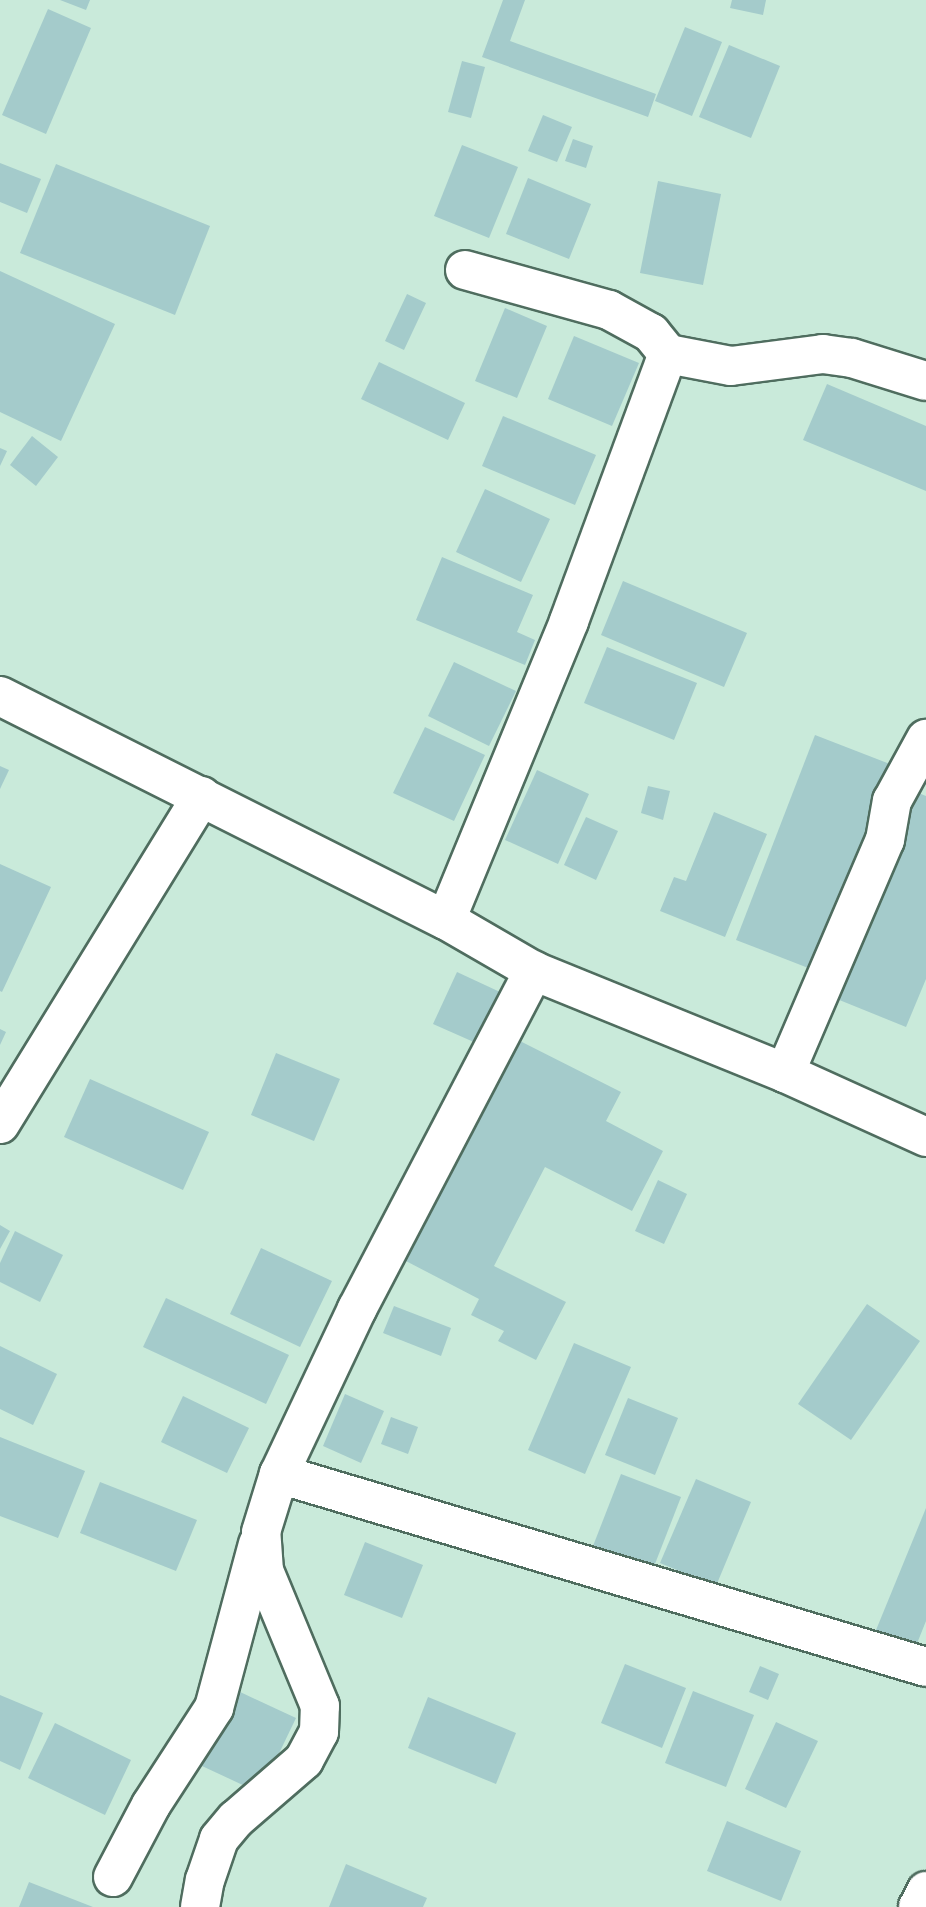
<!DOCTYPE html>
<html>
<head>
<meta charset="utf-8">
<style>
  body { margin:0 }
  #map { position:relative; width:926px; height:1907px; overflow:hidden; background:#c9eada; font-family:"Libre Baskerville",serif }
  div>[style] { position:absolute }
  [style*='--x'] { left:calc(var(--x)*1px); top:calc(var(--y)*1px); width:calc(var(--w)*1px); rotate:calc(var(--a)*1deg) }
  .building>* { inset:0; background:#a4cbcb }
  .roads { filter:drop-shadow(2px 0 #4f6d5f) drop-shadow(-2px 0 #4f6d5f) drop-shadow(0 2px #4f6d5f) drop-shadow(0 -2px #4f6d5f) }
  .minor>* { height:38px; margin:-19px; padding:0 19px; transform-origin:19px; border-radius:19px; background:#fff }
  span { translate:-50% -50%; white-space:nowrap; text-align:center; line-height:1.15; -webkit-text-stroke:7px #d6f8e7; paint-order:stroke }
</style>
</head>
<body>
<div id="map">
  <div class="building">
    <i style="clip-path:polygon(60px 0,90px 0,86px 10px)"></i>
    <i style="clip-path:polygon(503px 0,525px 0,510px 41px,656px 94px,648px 117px,482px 57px)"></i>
    <i style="clip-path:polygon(732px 0,766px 0,763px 15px,730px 8px)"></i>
    <i style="clip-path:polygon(48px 9px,91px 28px,46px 134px,2px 115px)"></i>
    <i style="clip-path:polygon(685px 27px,722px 42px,692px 116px,655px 101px)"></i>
    <i style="clip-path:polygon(729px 45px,780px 66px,751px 138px,699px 117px)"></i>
    <i style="clip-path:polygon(462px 61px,485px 67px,471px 118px,448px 112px)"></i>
    <i style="clip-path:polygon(543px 115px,572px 127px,557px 162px,528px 151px)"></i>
    <i style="clip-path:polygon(573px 139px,593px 146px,586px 168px,565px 161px)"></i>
    <i style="clip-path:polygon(462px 145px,518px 167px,489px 238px,434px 216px)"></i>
    <i style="clip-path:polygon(0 163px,41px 179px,27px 213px,0 202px)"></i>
    <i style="clip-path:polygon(56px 164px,210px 226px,175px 315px,20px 253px)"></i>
    <i style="clip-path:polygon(528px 178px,591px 204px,569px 259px,506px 234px)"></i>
    <i style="clip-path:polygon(658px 181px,721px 194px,703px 285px,640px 273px)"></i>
    <i style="clip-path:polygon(0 271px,115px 324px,61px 441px,0 412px)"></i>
    <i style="clip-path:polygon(407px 294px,426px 303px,404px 350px,385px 341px)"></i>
    <i style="clip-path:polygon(505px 308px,547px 326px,517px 398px,475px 381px)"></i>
    <i style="clip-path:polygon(574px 336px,639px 363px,612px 426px,548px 399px)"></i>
    <i style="clip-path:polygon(379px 362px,465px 403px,448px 440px,361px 399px)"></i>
    <i style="clip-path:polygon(827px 384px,926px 426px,926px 491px,803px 440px)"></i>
    <i style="clip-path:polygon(503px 416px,596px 455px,575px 505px,482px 466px)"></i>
    <i style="clip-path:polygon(32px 436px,58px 457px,36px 486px,10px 465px)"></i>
    <i style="clip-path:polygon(0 448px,7px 451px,0 466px)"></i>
    <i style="clip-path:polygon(485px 489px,550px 519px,521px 582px,456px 552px)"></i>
    <i style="clip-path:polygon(442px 557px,533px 595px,517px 632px,535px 640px,525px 665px,416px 620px)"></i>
    <i style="clip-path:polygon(623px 581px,747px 633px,724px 687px,601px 635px)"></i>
    <i style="clip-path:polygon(607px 647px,697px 683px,674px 740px,584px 703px)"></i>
    <i style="clip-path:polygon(454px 662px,516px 691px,489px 746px,428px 716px)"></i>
    <i style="clip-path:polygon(425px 727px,485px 755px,454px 821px,393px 793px)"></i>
    <i style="clip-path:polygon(815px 735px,895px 766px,816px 971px,736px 940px)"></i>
    <i style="clip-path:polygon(0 766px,9px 770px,0 789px)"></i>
    <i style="clip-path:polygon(537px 770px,589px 794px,558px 864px,505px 840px)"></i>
    <i style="clip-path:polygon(648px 786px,670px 791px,663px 820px,641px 813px)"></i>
    <i style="clip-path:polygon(911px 790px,926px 796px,926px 979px,906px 1027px,827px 995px)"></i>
    <i style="clip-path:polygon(714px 812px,767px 834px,725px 937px,660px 911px,674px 877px,686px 881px)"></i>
    <i style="clip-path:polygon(586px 817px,618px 831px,596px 880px,564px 865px)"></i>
    <i style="clip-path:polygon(0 864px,51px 887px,2px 992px,0 991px)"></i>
    <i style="clip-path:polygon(457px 972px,500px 992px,476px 1043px,433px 1024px)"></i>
    <i style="clip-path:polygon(0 1029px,6px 1032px,0 1045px)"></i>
    <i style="clip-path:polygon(516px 1039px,621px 1092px,606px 1121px,663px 1151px,632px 1211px,545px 1167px,494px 1266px,566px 1302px,536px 1360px,498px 1341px,504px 1331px,471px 1315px,479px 1299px,404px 1260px)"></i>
    <i style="clip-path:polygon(276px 1053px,340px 1079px,314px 1141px,251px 1115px)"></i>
    <i style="clip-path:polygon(90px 1079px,209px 1132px,183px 1190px,64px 1137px)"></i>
    <i style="clip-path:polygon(658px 1180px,687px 1194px,664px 1244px,635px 1231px)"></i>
    <i style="clip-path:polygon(0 1225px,10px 1231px,0 1249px)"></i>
    <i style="clip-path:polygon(15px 1231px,63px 1255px,40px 1302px,0 1282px,0 1263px)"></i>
    <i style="clip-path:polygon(261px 1248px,332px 1281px,300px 1347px,230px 1314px)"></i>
    <i style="clip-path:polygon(166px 1298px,289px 1355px,266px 1404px,143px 1347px)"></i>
    <i style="clip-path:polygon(867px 1304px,920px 1341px,851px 1440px,798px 1404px)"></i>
    <i style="clip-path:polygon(394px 1306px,451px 1328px,441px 1356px,383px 1333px)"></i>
    <i style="clip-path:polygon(574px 1343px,631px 1367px,585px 1474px,528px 1450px)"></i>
    <i style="clip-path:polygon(0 1346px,57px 1374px,33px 1425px,0 1409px)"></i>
    <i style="clip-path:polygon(345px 1394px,384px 1411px,361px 1463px,323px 1446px)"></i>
    <i style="clip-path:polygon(183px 1396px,249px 1428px,227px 1473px,161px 1442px)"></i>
    <i style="clip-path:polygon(628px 1398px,678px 1418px,655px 1475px,605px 1455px)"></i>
    <i style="clip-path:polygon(391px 1417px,418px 1427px,408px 1454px,381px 1444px)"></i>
    <i style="clip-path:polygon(0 1437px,85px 1471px,58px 1538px,0 1516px)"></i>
    <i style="clip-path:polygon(621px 1474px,681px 1497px,653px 1569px,593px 1546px)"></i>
    <i style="clip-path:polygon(696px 1479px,751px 1502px,716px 1586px,660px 1563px)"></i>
    <i style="clip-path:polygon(100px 1482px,197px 1520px,176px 1571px,80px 1533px)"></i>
    <i style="clip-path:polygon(926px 1508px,926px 1621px,914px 1651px,874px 1635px)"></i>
    <i style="clip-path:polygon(365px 1542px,423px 1565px,402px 1618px,344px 1595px)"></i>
    <i style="clip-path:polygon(625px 1664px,686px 1688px,662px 1748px,601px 1723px)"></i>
    <i style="clip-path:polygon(760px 1666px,779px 1674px,768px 1700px,749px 1692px)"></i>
    <i style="clip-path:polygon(238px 1691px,296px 1718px,260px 1793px,202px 1766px)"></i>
    <i style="clip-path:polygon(693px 1691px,754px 1715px,726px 1787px,665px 1763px)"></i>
    <i style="clip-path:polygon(0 1695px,43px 1713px,20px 1770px,0 1761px)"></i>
    <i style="clip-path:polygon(428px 1697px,516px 1733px,496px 1784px,408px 1748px)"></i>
    <i style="clip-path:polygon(776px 1722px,818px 1741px,786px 1808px,745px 1789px)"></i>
    <i style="clip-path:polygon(55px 1723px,131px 1760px,105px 1815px,28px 1778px)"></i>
    <i style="clip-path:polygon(727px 1821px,801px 1851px,781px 1901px,707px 1871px)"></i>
    <i style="clip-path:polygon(346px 1864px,427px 1898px,423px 1907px,329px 1907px)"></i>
    <i style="clip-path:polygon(29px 1882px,93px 1907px,19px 1907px)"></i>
  </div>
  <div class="roads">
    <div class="minor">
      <i style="--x:465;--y:270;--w:149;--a:15.5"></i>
      <i style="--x:609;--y:310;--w:48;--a:28.7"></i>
      <i style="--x:651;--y:333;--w:27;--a:51"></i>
      <i style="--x:668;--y:354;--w:64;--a:10.8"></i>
      <i style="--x:731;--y:366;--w:93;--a:-7.4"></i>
      <i style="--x:823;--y:354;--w:29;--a:8"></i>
      <i style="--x:852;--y:358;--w:77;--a:17.3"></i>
      <i style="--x:0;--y:696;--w:499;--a:26.7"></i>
      <i style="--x:446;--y:920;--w:102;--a:30.1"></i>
      <i style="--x:534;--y:971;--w:271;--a:22.1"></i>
      <i style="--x:785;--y:1073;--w:155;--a:24.4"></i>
      <i style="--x:446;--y:920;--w:323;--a:-67.6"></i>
      <i style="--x:569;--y:621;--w:285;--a:-69.7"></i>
      <i style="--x:785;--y:1073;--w:254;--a:-66.8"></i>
      <i style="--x:885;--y:840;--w:40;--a:-80"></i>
      <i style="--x:892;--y:801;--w:71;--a:-61.3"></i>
      <i style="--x:0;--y:1124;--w:385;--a:-58.4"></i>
      <i style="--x:279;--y:1474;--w:675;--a:16.61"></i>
      <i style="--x:113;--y:1877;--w:81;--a:-62.2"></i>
      <i style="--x:151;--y:1805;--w:116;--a:-57"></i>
      <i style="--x:214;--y:1708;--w:170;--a:-75"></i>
      <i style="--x:200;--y:1907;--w:27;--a:-80"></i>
      <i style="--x:205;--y:1880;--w:43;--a:-71.1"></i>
      <i style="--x:219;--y:1839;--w:26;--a:-50"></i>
      <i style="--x:236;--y:1819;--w:90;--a:-40.9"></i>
      <i style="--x:304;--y:1760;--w:32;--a:-62"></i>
      <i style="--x:319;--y:1732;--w:26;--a:-88"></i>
      <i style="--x:320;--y:1706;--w:146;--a:-112.5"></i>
      <i style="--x:264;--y:1571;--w:39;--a:-94"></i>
      <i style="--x:261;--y:1532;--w:61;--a:-72.8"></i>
      <i style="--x:279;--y:1474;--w:183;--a:-64.7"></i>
      <i style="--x:357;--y:1309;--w:382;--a:-62.4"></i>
      <i style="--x:918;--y:1907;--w:18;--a:-63"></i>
    </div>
  </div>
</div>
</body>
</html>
